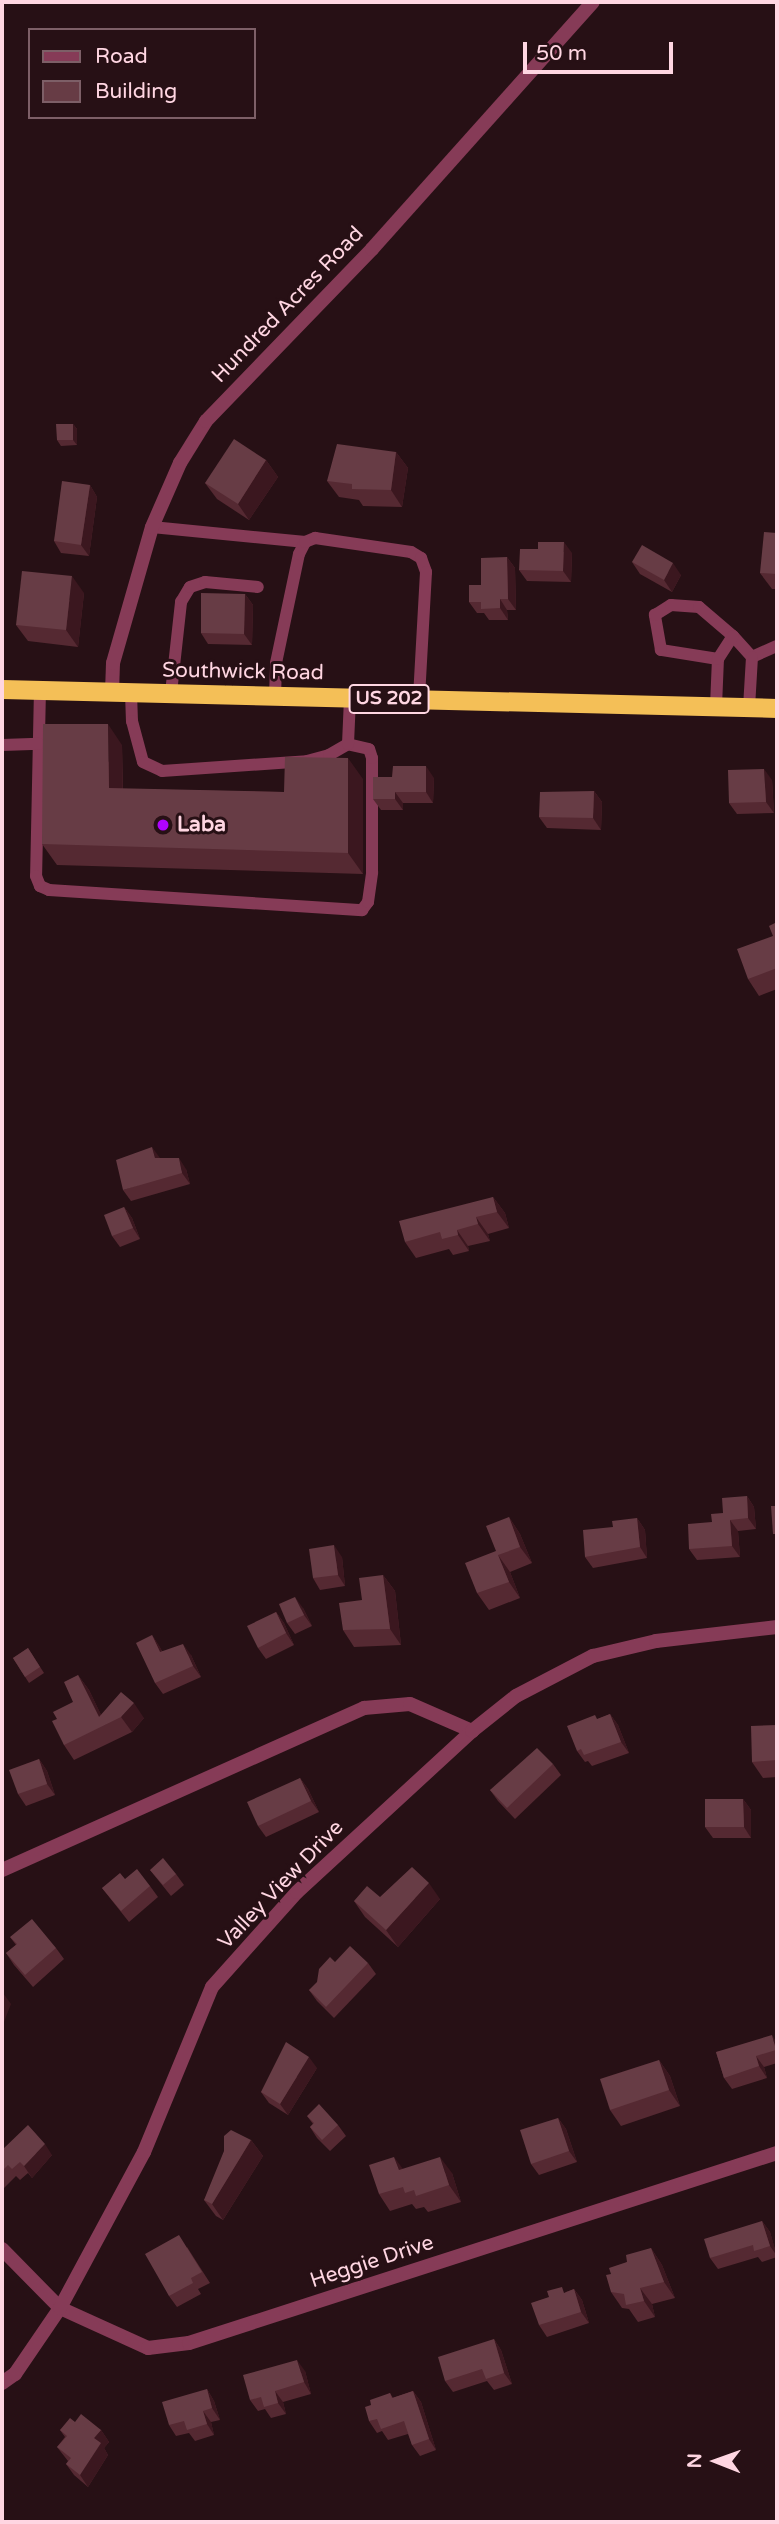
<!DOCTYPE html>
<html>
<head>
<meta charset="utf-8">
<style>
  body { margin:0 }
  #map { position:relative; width:779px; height:2524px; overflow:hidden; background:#271015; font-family:"Varela Round",sans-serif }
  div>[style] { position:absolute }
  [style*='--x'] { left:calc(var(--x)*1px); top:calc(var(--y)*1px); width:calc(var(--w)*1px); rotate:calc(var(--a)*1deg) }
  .service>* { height:12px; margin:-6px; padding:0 6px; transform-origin:6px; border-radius:6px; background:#863b57 }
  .minor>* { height:14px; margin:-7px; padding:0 7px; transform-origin:7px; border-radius:7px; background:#863b57 }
  .trunk>* { height:19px; margin:-9.5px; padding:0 9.5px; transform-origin:9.5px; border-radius:9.5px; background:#f4bf57 }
  .wall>* { inset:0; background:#552932 }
  .shaded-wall>* { inset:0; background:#3b171f }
  .building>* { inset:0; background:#673c45 }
  .dots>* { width:19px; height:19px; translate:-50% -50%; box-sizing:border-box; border:4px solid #271015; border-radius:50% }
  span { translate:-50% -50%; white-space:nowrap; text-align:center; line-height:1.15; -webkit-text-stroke:6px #271015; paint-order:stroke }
  .shield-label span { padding:2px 5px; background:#271015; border:2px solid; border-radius:5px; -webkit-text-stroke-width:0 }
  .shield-label { font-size:19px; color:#ffd6e2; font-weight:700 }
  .street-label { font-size:21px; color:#ffd6e2 }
  .poi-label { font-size:21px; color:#ffd6e2; font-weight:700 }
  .left { translate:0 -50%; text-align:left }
  .frame { position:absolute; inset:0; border:4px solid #ffd6e2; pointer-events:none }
  .legend { position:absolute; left:28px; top:28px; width:228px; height:91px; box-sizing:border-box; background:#271015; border:2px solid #7d5f67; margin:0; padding:9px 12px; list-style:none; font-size:21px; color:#ffd6e2 }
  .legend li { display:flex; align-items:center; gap:14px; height:35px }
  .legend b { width:35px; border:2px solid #7d5f67 }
  .north { position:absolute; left:681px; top:2426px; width:70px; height:70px; -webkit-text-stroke:5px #271015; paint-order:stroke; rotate:271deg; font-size:19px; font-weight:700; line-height:28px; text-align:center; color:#ffd6e2 }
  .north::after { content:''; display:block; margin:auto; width:24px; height:32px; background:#ffd6e2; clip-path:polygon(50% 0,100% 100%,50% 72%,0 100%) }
  .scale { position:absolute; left:523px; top:42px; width:150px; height:32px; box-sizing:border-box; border:4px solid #ffd6e2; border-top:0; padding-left:9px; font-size:21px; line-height:24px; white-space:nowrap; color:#ffd6e2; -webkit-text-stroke:5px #271015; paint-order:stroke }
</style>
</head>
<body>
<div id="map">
  <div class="service">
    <i style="--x:152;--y:527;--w:154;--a:5.6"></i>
    <i style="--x:752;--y:657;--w:27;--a:-24"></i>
    <i style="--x:718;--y:659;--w:58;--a:-171"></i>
    <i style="--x:661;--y:650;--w:36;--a:-100"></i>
    <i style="--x:655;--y:615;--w:19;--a:-32"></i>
    <i style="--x:671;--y:605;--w:28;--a:4"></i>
    <i style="--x:699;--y:607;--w:45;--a:40.5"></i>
    <i style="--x:733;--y:636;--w:28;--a:48"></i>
    <i style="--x:752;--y:657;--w:50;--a:93.4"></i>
    <i style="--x:40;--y:689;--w:187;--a:91.2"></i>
    <i style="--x:36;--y:876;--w:11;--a:68"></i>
    <i style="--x:40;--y:886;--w:10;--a:24"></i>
    <i style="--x:49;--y:890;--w:314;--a:3.7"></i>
    <i style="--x:362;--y:910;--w:10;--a:-53"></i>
    <i style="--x:368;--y:902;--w:30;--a:-82"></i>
    <i style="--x:372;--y:872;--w:114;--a:-90"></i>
    <i style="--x:372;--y:758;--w:9;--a:-108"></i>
    <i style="--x:369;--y:749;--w:22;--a:-167"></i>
    <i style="--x:131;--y:693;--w:28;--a:88"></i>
    <i style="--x:132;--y:721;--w:42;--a:75"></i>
    <i style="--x:143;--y:762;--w:21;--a:25"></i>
    <i style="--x:162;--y:771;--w:145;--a:-3.9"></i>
    <i style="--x:307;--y:761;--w:23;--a:-15"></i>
    <i style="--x:329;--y:755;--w:22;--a:-30"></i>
    <i style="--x:348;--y:744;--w:46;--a:-87.5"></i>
    <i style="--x:171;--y:693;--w:92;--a:-83.7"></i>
    <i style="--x:181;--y:602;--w:17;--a:-59"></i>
    <i style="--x:190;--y:587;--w:16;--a:-18"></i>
    <i style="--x:205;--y:582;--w:53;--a:5.4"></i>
    <i style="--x:275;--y:696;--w:33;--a:-88"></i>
    <i style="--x:276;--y:663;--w:111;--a:-78.1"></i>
    <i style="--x:299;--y:554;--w:13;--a:-63"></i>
    <i style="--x:305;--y:542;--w:11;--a:-22"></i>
    <i style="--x:315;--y:538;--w:97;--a:8.3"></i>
    <i style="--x:411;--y:552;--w:12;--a:31"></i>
    <i style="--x:421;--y:558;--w:15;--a:70"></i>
    <i style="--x:426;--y:572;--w:127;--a:93.2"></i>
    <i style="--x:716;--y:706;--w:47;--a:-87.6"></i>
    <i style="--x:718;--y:659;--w:27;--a:-57"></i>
    <i style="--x:2;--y:745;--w:37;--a:-2"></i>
  </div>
  <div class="minor">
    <i style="--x:112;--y:692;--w:29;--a:-88"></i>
    <i style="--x:113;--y:663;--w:141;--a:-74"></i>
    <i style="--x:152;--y:527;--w:70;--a:-66.4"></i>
    <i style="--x:180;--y:463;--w:49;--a:-58.2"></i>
    <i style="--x:206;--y:421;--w:239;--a:-46"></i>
    <i style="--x:372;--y:249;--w:331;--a:-48.2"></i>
    <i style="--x:2;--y:1870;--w:397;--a:-24.1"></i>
    <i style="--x:364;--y:1708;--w:46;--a:-5"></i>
    <i style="--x:410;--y:1704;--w:68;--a:23.5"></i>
    <i style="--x:2;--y:2249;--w:83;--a:45.5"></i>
    <i style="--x:60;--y:2308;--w:97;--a:24.4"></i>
    <i style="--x:148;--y:2348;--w:41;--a:-7"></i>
    <i style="--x:189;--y:2343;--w:618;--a:-17.91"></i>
    <i style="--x:2;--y:2383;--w:16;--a:-35"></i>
    <i style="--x:15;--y:2374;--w:80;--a:-55.7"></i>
    <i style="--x:60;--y:2308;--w:177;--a:-61.7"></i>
    <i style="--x:144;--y:2152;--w:178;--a:-67.6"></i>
    <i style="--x:212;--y:1987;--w:127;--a:-48.2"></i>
    <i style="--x:297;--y:1892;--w:238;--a:-42.6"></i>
    <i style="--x:472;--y:1731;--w:56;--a:-38.5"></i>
    <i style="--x:516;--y:1696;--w:87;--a:-27.5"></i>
    <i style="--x:593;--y:1656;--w:65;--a:-13.4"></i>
    <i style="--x:656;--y:1641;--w:122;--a:-6.6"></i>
  </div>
  <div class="trunk">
    <i style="--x:2;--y:689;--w:775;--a:1.4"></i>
  </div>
  <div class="wall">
    <i style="clip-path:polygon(73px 424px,77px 429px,77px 445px,61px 446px,57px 440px)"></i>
    <i style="clip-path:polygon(396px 452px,408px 468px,402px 507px,363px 506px,359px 500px,339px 497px,327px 481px)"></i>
    <i style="clip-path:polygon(266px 460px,278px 477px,249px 520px,217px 499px,205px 483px)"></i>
    <i style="clip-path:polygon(90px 485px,97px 497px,89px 556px,61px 553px,54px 541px)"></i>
    <i style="clip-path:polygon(777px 533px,777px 589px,772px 589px,760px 573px)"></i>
    <i style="clip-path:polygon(538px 549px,572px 553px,571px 582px,527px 581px,519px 570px)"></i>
    <i style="clip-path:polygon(507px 557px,515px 568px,516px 610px,507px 610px,508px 620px,489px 620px,484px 613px,477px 613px,469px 602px,481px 585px)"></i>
    <i style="clip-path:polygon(632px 562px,681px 575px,672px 592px,640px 574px)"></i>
    <i style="clip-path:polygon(84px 593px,78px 647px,28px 641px,16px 625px)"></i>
    <i style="clip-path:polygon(245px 594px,253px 605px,252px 645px,208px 644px,201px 633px)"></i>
    <i style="clip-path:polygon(122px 745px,123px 789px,284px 792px,363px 779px,363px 874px,57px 865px,42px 844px)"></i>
    <i style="clip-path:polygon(434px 778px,433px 803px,403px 803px,403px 810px,381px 810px,373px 799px)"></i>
    <i style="clip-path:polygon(772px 780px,774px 813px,737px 814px,729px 803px)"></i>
    <i style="clip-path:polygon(594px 791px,602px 802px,601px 830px,547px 828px,539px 817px)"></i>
    <i style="clip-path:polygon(777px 922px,777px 989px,759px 996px,748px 979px,773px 936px)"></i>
    <i style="clip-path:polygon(186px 1169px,190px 1184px,131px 1201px,123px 1190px)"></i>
    <i style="clip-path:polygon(493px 1197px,505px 1213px,509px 1228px,488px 1234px,490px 1241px,468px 1246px,469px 1251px,453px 1255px,449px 1249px,416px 1258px,405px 1242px)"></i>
    <i style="clip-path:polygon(124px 1207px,132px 1218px,140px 1239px,120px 1247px,112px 1236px)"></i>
    <i style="clip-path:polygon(747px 1496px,754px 1507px,756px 1529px,738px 1531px,740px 1557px,697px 1560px,689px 1549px,712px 1522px)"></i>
    <i style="clip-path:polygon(509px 1517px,520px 1534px,532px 1563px,510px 1572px,520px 1598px,489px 1610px,477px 1593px,496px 1551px)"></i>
    <i style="clip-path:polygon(637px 1518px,645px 1530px,647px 1558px,593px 1568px,585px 1557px)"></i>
    <i style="clip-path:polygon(342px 1557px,345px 1586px,320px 1590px,313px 1578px)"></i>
    <i style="clip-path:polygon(383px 1575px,395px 1591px,401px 1645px,354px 1647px,343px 1630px,362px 1600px)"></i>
    <i style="clip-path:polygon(303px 1608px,312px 1626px,295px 1634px,287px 1623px)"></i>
    <i style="clip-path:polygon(276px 1612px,284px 1623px,294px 1645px,266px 1659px,258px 1648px)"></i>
    <i style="clip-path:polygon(152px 1635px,162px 1651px,191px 1655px,201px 1677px,163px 1694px,155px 1683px)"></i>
    <i style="clip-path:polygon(28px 1648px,44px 1673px,29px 1683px,13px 1658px)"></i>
    <i style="clip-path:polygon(78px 1675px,89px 1690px,101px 1715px,144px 1718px,132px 1732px,74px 1760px,64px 1745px,57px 1719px,73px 1702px)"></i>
    <i style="clip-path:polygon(610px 1714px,618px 1725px,629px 1753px,592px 1766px,588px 1761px,585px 1762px,577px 1751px,598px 1719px)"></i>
    <i style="clip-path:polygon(777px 1725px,777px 1777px,763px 1778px,752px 1762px)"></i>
    <i style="clip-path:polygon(39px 1759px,47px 1771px,55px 1795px,26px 1806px,18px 1794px)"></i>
    <i style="clip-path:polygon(553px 1764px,561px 1775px,515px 1819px,498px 1801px,490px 1790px)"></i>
    <i style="clip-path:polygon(300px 1778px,308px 1789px,319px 1812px,266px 1837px,258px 1826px)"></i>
    <i style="clip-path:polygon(743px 1799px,751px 1810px,751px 1838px,713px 1838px,705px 1827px)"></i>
    <i style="clip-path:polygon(150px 1870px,176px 1874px,184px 1885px,171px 1896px)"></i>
    <i style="clip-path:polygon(125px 1879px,150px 1886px,158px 1897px,129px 1922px,102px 1888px)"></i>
    <i style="clip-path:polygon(380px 1897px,440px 1899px,398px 1947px,365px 1917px,354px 1901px)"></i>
    <i style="clip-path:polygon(10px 1937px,56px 1948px,64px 1959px,33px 1987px,14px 1965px,6px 1953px,16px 1945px)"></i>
    <i style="clip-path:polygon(368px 1963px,376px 1974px,334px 2018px,317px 2001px,309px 1990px)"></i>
    <i style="clip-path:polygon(777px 2043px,777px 2063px,764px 2067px,767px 2078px,732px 2089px,724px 2078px,716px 2052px)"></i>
    <i style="clip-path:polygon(659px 2060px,670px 2076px,680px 2106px,621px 2126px,610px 2110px)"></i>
    <i style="clip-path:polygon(317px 2068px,288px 2115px,269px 2103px,261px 2092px)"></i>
    <i style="clip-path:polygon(307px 2116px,338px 2125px,346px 2136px,330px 2151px,317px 2138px,310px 2127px,313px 2124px)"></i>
    <i style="clip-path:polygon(558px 2118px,566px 2129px,577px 2162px,539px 2175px,531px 2164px)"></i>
    <i style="clip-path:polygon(251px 2140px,263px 2156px,223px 2220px,216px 2216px,204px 2200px)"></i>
    <i style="clip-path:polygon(2px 2150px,52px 2155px,32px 2178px,28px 2173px,20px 2180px,16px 2176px,4px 2188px,2px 2185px)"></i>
    <i style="clip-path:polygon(403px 2169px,452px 2173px,461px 2202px,428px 2212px,424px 2207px,416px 2209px,412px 2204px,390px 2211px,379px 2194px)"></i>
    <i style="clip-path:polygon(762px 2221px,770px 2232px,777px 2257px,762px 2262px,758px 2257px,718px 2269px,710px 2258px)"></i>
    <i style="clip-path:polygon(187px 2247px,210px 2283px,198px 2289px,201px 2294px,177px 2307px,169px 2296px)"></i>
    <i style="clip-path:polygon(651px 2248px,662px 2265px,675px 2298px,652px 2304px,655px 2317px,638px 2322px,629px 2309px,622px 2308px,611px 2292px,611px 2274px,627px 2262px)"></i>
    <i style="clip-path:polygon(574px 2289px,582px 2300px,589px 2323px,547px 2337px,539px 2325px,566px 2292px)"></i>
    <i style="clip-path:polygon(494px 2339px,501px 2350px,512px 2384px,494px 2390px,487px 2381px,453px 2392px,445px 2381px)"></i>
    <i style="clip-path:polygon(305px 2371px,311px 2394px,283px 2402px,286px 2414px,271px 2418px,265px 2409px,258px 2411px,250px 2400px)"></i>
    <i style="clip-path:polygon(207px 2389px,214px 2401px,220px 2420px,211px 2422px,214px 2435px,195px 2441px,189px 2433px,176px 2436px,169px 2425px)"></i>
    <i style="clip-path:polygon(413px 2391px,421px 2402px,436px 2450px,420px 2456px,412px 2445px,408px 2434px,388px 2440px,382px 2431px,377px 2433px,369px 2421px,371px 2405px,390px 2393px,393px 2398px)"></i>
    <i style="clip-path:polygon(75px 2422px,101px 2430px,109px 2442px,104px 2448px,108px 2455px,88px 2487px,74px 2475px,66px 2464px,68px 2461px,57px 2447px,65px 2437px,60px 2430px)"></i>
  </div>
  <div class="shaded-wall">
    <i style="clip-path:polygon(73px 424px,77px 429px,77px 445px,73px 440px)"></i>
    <i style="clip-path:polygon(396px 452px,408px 468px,402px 507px,391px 490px)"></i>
    <i style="clip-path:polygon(266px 460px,278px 477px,249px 520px,238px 504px)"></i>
    <i style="clip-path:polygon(90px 485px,97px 497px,89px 556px,81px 545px)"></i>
    <i style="clip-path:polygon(564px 542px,572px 553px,571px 582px,563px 571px)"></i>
    <i style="clip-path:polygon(2px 545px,4px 548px,3px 590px,2px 588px)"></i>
    <i style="clip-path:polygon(507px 557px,515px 568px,516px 610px,508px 599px)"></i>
    <i style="clip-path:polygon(673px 563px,681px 575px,672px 592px,664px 580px)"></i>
    <i style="clip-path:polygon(72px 576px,84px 593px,78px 647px,66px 630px)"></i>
    <i style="clip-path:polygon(245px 594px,253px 605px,252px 645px,244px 634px)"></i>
    <i style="clip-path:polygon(500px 599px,507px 610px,508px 620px,500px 608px)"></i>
    <i style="clip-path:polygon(108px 724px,122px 745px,123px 809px,109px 788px)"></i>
    <i style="clip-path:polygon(348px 758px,363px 779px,363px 874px,348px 853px)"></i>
    <i style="clip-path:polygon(426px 766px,434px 778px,433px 803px,426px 792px)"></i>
    <i style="clip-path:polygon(764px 769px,772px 780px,774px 813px,766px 802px)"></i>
    <i style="clip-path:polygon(594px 791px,602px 802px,601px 830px,593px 818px)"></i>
    <i style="clip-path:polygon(395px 792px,403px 803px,403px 810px,395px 799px)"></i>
    <i style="clip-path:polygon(152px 1147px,160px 1158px,155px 1158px)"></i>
    <i style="clip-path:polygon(179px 1158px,186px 1169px,190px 1184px,182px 1173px)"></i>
    <i style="clip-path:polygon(493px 1197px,505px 1213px,509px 1228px,497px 1212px)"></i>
    <i style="clip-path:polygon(124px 1207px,132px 1218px,140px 1239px,133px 1228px)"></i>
    <i style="clip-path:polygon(476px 1217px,488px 1234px,490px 1241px,478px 1224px)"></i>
    <i style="clip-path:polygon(457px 1230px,468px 1246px,469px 1251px,458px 1235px)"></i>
    <i style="clip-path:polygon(747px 1496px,754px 1507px,756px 1529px,748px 1518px)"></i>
    <i style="clip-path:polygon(509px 1517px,520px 1534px,532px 1563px,520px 1547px)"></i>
    <i style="clip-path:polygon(637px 1518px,645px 1530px,647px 1558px,640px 1547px)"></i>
    <i style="clip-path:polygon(730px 1520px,738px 1531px,740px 1557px,732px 1546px)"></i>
    <i style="clip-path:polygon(334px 1545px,342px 1557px,345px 1586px,338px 1575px)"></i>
    <i style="clip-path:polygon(498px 1555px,510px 1572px,520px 1598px,509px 1582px)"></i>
    <i style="clip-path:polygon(383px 1575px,395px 1591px,401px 1645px,390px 1629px)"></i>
    <i style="clip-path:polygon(295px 1597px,303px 1608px,312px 1626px,304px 1615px)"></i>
    <i style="clip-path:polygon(276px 1612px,284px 1623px,294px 1645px,286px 1633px)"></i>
    <i style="clip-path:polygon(152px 1635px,160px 1647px,167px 1663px,160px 1652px)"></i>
    <i style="clip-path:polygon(183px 1644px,191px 1655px,201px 1677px,193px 1666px)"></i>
    <i style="clip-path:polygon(78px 1675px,89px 1690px,106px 1725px,99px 1717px)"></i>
    <i style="clip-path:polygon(134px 1703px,144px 1718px,132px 1732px,121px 1717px)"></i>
    <i style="clip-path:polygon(610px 1714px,618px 1725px,629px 1753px,621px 1742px)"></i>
    <i style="clip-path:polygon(39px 1759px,47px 1771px,55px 1795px,47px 1784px)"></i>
    <i style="clip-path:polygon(300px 1778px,308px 1789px,319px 1812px,311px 1801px)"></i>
    <i style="clip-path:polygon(743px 1799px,751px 1810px,751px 1838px,744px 1827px)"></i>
    <i style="clip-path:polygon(429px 1883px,440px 1899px,398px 1947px,386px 1930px)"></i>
    <i style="clip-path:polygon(3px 1993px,11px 2004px,2px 2027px,2px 1997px)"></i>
    <i style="clip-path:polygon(772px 2035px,777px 2043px,777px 2051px,776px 2050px)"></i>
    <i style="clip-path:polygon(756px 2056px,764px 2067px,767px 2078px,759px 2066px)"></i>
    <i style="clip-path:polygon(309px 2057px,317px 2068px,288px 2115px,280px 2104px)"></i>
    <i style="clip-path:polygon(659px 2060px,670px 2076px,680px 2106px,669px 2090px)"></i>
    <i style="clip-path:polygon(558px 2118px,566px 2129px,577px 2162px,569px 2151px)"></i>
    <i style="clip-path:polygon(251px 2140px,263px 2156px,223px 2220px,212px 2204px)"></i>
    <i style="clip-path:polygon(45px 2144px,52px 2155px,32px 2178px,24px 2166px)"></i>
    <i style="clip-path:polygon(394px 2157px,406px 2173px,399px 2170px)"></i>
    <i style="clip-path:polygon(440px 2157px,452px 2173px,461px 2202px,449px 2185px)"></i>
    <i style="clip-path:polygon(762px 2221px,770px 2232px,777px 2256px,770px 2246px)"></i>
    <i style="clip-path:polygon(651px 2248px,662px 2265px,675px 2298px,664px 2282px)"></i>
    <i style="clip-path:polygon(640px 2288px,652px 2304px,655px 2317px,644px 2301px)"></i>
    <i style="clip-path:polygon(574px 2289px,582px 2300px,589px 2323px,581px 2312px)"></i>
    <i style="clip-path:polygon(494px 2339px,501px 2350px,512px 2384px,504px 2373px)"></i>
    <i style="clip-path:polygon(297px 2360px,305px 2371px,311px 2394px,304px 2382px)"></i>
    <i style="clip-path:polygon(207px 2389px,214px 2401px,220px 2420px,212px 2408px)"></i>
    <i style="clip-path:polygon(275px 2391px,283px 2402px,286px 2414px,278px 2403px)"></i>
    <i style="clip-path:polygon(413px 2391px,421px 2402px,436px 2450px,429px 2439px)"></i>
    <i style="clip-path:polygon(203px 2411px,211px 2422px,214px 2435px,207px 2424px)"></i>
    <i style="clip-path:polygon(101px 2430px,109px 2442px,104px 2448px,108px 2455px,88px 2487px,80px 2475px,94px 2438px)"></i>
  </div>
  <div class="building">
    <i style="clip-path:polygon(56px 424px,73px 424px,73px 440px,57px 440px)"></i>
    <i style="clip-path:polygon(234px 439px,266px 460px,238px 504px,205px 483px)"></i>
    <i style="clip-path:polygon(337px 444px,396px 452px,391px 490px,352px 489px,352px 484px,327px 481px)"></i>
    <i style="clip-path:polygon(62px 481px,90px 485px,81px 545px,54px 541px)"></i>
    <i style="clip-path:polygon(764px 532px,777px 533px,777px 574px,760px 573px)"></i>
    <i style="clip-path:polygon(538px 542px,564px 542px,563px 571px,519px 570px,520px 549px,538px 549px)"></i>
    <i style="clip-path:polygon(642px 545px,673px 563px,664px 580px,632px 562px)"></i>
    <i style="clip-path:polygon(507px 557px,508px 599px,500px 599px,500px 608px,481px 609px,481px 602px,469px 602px,469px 585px,481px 585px,481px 558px)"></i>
    <i style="clip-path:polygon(22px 571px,72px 576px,66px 630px,16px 625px)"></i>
    <i style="clip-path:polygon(201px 593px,245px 594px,244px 634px,201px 633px)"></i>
    <i style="clip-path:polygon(43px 724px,108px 724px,109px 788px,284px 792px,285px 757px,348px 758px,348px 853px,42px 844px)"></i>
    <i style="clip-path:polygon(393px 766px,426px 766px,426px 792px,395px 792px,395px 799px,373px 799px,373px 777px,392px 777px)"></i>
    <i style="clip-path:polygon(764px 769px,766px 802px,729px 803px,728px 770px)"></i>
    <i style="clip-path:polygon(594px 791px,593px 818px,539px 817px,540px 792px)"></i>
    <i style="clip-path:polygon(777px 922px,777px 968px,748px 979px,737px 949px,773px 936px,769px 926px)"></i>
    <i style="clip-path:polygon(152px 1147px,155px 1158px,179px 1158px,182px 1173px,123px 1190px,116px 1160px)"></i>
    <i style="clip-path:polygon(493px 1197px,497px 1212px,476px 1217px,478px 1224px,457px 1230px,458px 1235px,442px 1239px,440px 1232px,405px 1242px,399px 1221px)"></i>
    <i style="clip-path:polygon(124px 1207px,133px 1228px,112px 1236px,104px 1215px)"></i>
    <i style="clip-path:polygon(747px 1496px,748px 1518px,730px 1520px,732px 1546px,689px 1549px,688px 1524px,712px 1522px,711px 1514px,723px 1513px,722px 1498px)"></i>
    <i style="clip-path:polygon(771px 1506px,777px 1506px,777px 1534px,773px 1534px)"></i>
    <i style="clip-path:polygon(509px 1517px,520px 1547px,498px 1555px,509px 1582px,477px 1593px,465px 1563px,496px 1551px,486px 1526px)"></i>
    <i style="clip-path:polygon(637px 1518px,640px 1547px,585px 1557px,583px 1530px,613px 1527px,612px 1521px)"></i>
    <i style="clip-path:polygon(334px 1545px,338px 1575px,313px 1578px,309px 1549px)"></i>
    <i style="clip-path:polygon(383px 1575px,390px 1629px,343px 1630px,339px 1603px,362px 1600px,359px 1578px)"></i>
    <i style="clip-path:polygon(295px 1597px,304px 1615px,287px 1623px,279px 1604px)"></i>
    <i style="clip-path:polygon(276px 1612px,286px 1633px,258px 1648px,247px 1626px)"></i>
    <i style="clip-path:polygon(152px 1635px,160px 1652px,183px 1644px,193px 1666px,155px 1683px,136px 1643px)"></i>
    <i style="clip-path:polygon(28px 1648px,40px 1667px,25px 1677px,13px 1658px)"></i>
    <i style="clip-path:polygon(78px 1675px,99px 1717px,121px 1692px,134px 1703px,121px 1717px,64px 1745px,52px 1721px,57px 1719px,53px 1712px,73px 1702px,64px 1682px)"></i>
    <i style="clip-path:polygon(610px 1714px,621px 1742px,584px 1755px,581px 1749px,577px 1751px,567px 1726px,595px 1715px,597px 1719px)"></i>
    <i style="clip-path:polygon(777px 1725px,777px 1760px,752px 1762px,751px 1726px)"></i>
    <i style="clip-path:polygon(537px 1748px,553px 1764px,507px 1808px,490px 1790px)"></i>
    <i style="clip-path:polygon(39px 1759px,47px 1784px,18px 1794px,9px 1770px)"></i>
    <i style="clip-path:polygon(300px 1778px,311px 1801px,258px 1826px,247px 1802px)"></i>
    <i style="clip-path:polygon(705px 1799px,743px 1799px,744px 1827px,705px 1827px)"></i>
    <i style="clip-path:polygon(163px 1858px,176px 1874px,163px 1885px,150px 1870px)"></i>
    <i style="clip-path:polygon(412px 1867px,429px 1883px,386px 1930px,354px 1901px,367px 1886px,380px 1897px)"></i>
    <i style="clip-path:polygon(137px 1869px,150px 1886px,121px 1911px,102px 1888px,120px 1873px,125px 1879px)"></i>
    <i style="clip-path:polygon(32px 1919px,56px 1948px,25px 1975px,6px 1953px,17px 1944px,10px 1937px)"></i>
    <i style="clip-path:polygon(350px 1946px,368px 1963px,326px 2007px,309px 1990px,317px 1982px,319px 1969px,330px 1957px,335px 1962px)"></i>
    <i style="clip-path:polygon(772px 2035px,776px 2050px,756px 2056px,759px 2066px,724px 2078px,716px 2052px)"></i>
    <i style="clip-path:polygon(286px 2042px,309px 2057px,280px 2104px,261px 2092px)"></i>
    <i style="clip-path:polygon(659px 2060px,669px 2090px,610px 2110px,600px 2079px)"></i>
    <i style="clip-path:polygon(319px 2104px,338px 2125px,322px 2140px,310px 2127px,314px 2123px,307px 2116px)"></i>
    <i style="clip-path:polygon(558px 2118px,569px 2151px,531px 2164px,520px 2130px)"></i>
    <i style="clip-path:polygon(28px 2125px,45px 2144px,24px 2166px,20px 2162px,12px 2169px,8px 2165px,2px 2171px,2px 2150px)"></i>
    <i style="clip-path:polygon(231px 2130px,251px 2140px,212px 2204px,204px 2200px,224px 2151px,224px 2136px)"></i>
    <i style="clip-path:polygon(394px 2157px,399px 2170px,440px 2157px,449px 2185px,416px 2196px,414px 2190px,405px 2193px,403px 2187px,379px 2194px,369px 2165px)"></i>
    <i style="clip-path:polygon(762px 2221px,770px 2246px,754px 2251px,753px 2245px,710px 2258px,704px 2239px)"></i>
    <i style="clip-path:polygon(179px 2235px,202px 2272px,191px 2278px,193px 2283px,169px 2296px,145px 2254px)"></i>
    <i style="clip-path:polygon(651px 2248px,664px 2282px,640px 2288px,644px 2301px,626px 2305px,624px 2294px,611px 2292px,606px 2275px,611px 2274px,609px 2268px,627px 2262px,626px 2255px)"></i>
    <i style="clip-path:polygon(562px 2287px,564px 2293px,574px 2289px,581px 2312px,539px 2325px,531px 2303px,549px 2297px,547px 2291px)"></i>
    <i style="clip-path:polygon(494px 2339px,504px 2373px,486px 2379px,482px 2369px,445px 2381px,438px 2357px)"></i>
    <i style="clip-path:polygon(297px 2360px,304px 2382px,275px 2391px,278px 2403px,264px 2407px,261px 2397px,250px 2400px,243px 2375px)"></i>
    <i style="clip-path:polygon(207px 2389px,212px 2408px,203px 2411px,207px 2424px,187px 2430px,184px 2421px,169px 2425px,162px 2402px)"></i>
    <i style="clip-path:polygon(413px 2391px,429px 2439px,412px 2445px,404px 2421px,381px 2429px,377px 2419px,369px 2421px,365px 2407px,371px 2405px,370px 2400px,390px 2393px,392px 2398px)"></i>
    <i style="clip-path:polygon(81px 2414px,101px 2430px,94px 2438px,101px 2443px,80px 2475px,66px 2464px,71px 2458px,57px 2447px,67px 2436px,60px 2430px,70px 2418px,75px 2422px)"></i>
  </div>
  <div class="dots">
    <i style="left:163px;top:825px;background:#b003fe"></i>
  </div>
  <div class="shield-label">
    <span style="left:389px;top:699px">US 202</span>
  </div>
  <div class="street-label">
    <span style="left:288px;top:305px;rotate:-46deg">Hundred Acres Road</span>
    <span style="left:243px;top:672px;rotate:1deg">Southwick Road</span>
    <span style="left:281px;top:1885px;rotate:-46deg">Valley View Drive</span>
    <span style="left:372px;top:2262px;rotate:-18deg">Heggie Drive</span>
  </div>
  <div class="poi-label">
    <span class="left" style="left:177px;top:825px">Laba</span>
  </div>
  <div class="frame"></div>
  <ul class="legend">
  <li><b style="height:9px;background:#863b57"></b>Road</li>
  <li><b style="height:19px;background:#673c45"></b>Building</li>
  </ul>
  <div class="north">N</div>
  <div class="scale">50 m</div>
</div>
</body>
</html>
